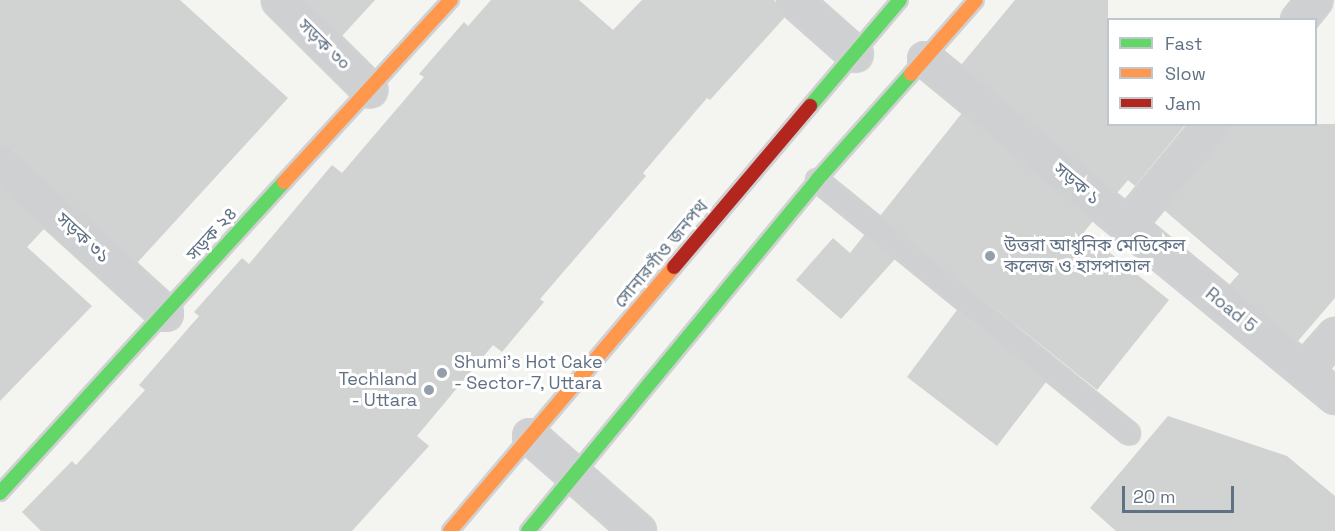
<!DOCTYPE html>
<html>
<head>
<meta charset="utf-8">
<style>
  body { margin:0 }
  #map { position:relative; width:1335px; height:531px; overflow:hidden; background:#f4f4f1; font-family:"Space Grotesk","Noto Sans Bengali",sans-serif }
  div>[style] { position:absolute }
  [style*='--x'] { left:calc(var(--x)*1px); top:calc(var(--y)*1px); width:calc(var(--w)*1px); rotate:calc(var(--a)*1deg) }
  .building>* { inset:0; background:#d1d2d2 }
  .roads { filter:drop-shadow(2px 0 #d0d1d2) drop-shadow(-2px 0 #d0d1d2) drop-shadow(0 2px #d0d1d2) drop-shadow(0 -2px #d0d1d2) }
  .lane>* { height:20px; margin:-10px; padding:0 10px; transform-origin:10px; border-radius:10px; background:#cfd0d1 }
  .street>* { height:33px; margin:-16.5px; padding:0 16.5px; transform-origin:16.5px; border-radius:16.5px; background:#cfd0d1 }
  .fast>* { height:14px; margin:-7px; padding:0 7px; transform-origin:7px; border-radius:7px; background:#63d668 }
  .slow>* { height:14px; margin:-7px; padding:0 7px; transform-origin:7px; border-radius:7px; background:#ff974d }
  .jam>* { height:14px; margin:-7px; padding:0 7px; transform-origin:7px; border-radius:7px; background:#b3261e }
  .dots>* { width:16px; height:16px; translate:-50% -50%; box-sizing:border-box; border:3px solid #fff; border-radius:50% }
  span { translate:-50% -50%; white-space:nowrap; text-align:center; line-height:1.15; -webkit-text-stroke:6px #fff; paint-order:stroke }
  .street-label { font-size:18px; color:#617184 }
  .poi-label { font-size:18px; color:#617184 }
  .left { translate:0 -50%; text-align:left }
  .right { translate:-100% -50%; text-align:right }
  .legend { position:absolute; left:1107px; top:18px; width:210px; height:108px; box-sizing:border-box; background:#fff; border:2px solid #c0c6ce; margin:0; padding:8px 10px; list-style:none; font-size:18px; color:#617184 }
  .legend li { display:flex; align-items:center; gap:12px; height:30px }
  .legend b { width:30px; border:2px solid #c0c6ce }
  .scale { position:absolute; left:1122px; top:486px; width:112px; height:27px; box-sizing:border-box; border:3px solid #617184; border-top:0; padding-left:8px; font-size:18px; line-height:21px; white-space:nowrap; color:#617184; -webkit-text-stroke:4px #fff; paint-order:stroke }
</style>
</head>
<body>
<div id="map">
  <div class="building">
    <i style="clip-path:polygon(0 0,180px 0,288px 98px,137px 263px,13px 149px,0 145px)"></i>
    <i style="clip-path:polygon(306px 0,375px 0,342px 36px)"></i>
    <i style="clip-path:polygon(491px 0,579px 0,613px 30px,642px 0,774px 0,785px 17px,710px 100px,707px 98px,643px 173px,646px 176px,540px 299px,544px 302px,502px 352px,493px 345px,417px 436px,429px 446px,352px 531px,41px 531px,22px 512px,72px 461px,76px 465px,145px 390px,139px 385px,199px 316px,194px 312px,242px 258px,249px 264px,332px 165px,342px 173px,424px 77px,419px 74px,464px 22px,468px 26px)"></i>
    <i style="clip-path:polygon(1015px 0,1108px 0,1108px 124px,1186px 124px,1135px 186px,1128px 180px,1117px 193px,961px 65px)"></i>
    <i style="clip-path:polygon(962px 113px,1093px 221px,1084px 232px,1169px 300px,1097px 390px,880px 216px)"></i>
    <i style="clip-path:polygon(1229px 124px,1335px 124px,1335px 298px,1298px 341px,1229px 285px,1239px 274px,1164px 210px,1225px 136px)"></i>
    <i style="clip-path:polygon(0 188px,44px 229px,27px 247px,92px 306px,0 401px)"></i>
    <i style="clip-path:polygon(865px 234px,895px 259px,841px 319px,796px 280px,833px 238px,850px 253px)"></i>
    <i style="clip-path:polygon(957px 310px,1046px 382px,997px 446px,907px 377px)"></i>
    <i style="clip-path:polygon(1168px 416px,1287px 456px,1335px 496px,1335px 531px,1116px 531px,1090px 508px)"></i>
  </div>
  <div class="roads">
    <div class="lane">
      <i style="--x:817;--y:180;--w:402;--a:39.1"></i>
    </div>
    <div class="street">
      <i style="--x:279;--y:0;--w:127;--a:44.7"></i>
      <i style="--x:794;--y:0;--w:81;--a:41.5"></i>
      <i style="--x:1298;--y:20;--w:26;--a:-51"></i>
      <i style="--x:925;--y:59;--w:531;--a:39.42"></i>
      <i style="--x:0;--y:163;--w:223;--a:42.3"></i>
      <i style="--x:1127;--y:225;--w:131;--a:-50.3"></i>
      <i style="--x:1304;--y:370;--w:47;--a:-48.5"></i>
      <i style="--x:530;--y:436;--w:144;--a:41.3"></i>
    </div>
    <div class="fast">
      <i style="--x:810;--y:106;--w:139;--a:-49.7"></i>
      <i style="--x:0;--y:493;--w:421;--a:-47.6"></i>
      <i style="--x:528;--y:531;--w:455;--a:-50.5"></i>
      <i style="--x:817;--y:180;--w:142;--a:-48.4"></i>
    </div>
    <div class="slow">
      <i style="--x:911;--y:74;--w:98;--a:-48.7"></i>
      <i style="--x:284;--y:182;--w:247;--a:-47.5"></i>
      <i style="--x:450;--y:531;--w:346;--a:-49.7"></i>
    </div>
    <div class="jam">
      <i style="--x:674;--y:267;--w:211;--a:-49.8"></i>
    </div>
  </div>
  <div class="dots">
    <i style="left:990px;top:256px;background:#949faa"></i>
    <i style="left:442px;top:373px;background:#949faa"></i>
    <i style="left:429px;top:390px;background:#949faa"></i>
  </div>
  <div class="street-label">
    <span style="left:324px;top:45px;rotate:45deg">সড়ক ৩০</span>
    <span style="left:1077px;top:184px;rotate:40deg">সড়ক ১</span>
    <span style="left:212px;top:234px;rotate:-48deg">সড়ক ২৪</span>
    <span style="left:83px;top:238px;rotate:42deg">সড়ক ৩১</span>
    <span style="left:661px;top:254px;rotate:-50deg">সোনারগাঁও জনপথ</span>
    <span style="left:1231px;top:310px;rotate:39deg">Road 5</span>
  </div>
  <div class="poi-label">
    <span class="left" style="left:1004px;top:256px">উত্তরা আধুনিক মেডিকেল<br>কলেজ ও হাসপাতাল</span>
    <span class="left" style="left:454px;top:373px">Shumi's Hot Cake<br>- Sector-7, Uttara</span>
    <span class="right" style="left:417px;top:390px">Techland<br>- Uttara</span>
  </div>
  <ul class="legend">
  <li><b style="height:8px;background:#63d668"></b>Fast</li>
  <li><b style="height:8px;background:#ff974d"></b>Slow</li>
  <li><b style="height:8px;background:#b3261e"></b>Jam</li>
  </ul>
  <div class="scale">20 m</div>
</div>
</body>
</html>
